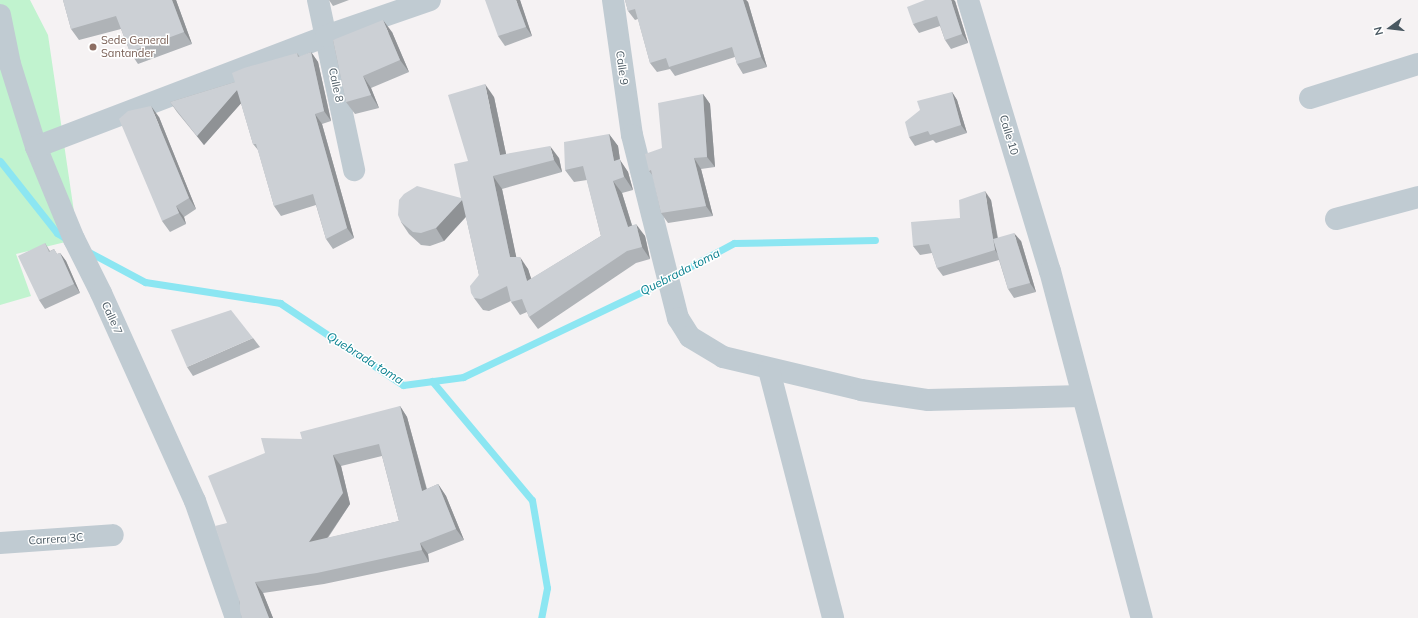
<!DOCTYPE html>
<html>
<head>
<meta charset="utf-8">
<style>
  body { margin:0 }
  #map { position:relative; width:1418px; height:618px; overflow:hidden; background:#f5f2f3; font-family:Mulish,sans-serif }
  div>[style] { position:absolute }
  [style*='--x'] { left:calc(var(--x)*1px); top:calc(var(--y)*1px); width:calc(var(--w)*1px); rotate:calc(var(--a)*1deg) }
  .green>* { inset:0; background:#c1f3cf }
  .stream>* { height:7px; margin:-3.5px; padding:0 3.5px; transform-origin:3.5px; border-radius:3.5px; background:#8ce6f2 }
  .minor>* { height:22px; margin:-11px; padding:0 11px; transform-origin:11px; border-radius:11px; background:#c0cbd2 }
  .wall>* { inset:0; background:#afb3b7 }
  .shaded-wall>* { inset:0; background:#8f9295 }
  .building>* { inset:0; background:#ccd0d5 }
  .dots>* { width:11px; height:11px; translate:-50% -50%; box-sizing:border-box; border:2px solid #fff; border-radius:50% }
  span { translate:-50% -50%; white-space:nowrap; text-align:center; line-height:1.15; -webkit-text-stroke:3px #fff; paint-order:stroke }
  .education-label { font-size:11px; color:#785e54 }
  .left { translate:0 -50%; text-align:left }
  .street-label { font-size:11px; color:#495861 }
  .water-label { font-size:12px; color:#08808f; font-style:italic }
  .north { position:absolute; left:1370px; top:8px; width:40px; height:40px; -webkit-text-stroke:3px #fff; paint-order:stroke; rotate:255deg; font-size:11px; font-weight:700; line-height:16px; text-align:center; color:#495861 }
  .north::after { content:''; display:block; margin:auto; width:14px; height:18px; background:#495861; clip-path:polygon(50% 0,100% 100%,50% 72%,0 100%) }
</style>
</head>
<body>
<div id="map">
  <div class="green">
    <i style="clip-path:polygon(0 0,30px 0,48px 35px,78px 239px,16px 254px,31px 296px,0 305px)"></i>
  </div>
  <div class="stream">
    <i style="--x:0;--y:161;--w:92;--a:51.6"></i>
    <i style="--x:57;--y:233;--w:13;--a:32"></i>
    <i style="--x:87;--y:251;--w:66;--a:28.1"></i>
    <i style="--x:145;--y:282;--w:137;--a:8.8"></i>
    <i style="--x:280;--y:303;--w:148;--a:33.7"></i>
    <i style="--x:403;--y:385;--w:61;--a:-7.6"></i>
    <i style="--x:463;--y:377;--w:212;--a:-25.5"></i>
    <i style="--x:654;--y:286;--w:91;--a:-28.3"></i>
    <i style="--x:734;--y:243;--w:141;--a:-1.2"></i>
    <i style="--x:432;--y:381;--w:155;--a:50"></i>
    <i style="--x:532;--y:500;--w:89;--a:80.3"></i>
    <i style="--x:547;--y:588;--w:31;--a:101"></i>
  </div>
  <div class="minor">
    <i style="--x:318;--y:0;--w:174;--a:78"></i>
    <i style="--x:613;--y:0;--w:136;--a:82"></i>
    <i style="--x:632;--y:135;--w:189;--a:75.9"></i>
    <i style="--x:678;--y:318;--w:22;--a:58"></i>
    <i style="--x:690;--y:337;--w:39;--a:31"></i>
    <i style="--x:723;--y:357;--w:142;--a:13.4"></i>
    <i style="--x:861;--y:390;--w:68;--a:8.5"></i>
    <i style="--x:928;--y:400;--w:153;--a:-1.5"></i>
    <i style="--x:968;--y:0;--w:283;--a:73.2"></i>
    <i style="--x:1050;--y:271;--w:359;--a:75.2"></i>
    <i style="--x:0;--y:15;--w:50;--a:78.5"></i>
    <i style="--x:10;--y:64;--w:87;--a:72.6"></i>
    <i style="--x:36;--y:147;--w:100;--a:67.6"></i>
    <i style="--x:74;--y:239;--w:60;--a:63.4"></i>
    <i style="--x:101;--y:293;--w:228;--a:65.7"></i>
    <i style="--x:195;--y:501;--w:124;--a:70.7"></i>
    <i style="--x:1310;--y:98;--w:113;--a:-17.5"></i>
    <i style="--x:36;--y:147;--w:311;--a:-20.9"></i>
    <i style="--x:326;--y:36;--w:110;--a:-19.1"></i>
    <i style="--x:1336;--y:219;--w:85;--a:-15"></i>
    <i style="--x:769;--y:370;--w:256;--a:75.5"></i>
    <i style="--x:0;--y:543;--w:113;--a:-4"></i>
  </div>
  <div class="wall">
    <i style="clip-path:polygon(63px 0,176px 0,192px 44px,138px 64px,130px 52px,121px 29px,79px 40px,71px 29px)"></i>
    <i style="clip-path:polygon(329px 0,349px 0,333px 6px)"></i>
    <i style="clip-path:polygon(520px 0,532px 36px,505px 46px,498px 36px)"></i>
    <i style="clip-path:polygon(625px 0,746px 0,748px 2px,767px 67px,743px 74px,737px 64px,735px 57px,675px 76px,670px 69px,657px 72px,650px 63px,638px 19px,635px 20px,628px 11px)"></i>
    <i style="clip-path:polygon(955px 1px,968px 43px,951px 49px,945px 40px,940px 26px,919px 33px,913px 24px)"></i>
    <i style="clip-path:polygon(392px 32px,409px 72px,371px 88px,379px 108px,355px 114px,346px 102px,333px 40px)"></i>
    <i style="clip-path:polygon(311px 52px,318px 62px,331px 121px,322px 124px,354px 238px,333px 249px,326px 239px,316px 205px,281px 216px,274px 206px,258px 150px,253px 144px,241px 103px,204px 145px,177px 112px,170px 102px,235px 82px,297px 53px,300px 57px)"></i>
    <i style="clip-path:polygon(952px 92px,957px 100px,967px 133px,936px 143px,933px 140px,915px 146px,909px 137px)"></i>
    <i style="clip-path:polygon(703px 94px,710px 104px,715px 167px,701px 169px,713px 216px,668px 223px,661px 213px,653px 176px,649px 171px,662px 148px)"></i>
    <i style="clip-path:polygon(494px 97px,506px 154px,559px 158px,562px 172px,502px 189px,516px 257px,528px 269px,531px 279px,601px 236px,587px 180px,574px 182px,565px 170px,609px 134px,618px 146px,620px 160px,628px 172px,633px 190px,622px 193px,632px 225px,645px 236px,650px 259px,636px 263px,538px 329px,529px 317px,527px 312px,520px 315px,511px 302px,511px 301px,489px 311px,483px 310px,474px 298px,479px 275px,466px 217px,444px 241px,430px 246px,421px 245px,409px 234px,401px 222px,461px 198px,468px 161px)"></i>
    <i style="clip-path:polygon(159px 117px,196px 209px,184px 217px,186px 224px,170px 232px,162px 221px)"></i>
    <i style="clip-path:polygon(991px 200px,998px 238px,1021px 241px,1036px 292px,1014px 298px,1008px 289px,999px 260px,943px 276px,937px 268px,932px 253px,920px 255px,913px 246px,960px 218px)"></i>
    <i style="clip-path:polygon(45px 243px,50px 251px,54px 249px,57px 254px,60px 253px,66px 261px,80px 293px,45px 309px,39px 300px)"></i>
    <i style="clip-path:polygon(253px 338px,260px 347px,193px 376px,187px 367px)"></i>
    <i style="clip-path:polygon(evenodd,400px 406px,407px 417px,427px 489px,438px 484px,446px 496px,464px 540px,428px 554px,429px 562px,324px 584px,263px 593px,273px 618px,242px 618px,227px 523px,400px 406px,382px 456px,399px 521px,328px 538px,350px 504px,341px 466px,382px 456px)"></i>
  </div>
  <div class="shaded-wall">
    <i style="clip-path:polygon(172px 0,176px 0,192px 44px,184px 32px)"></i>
    <i style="clip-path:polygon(516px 0,520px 0,532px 36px,526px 27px)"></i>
    <i style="clip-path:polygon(743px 0,746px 0,748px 2px,767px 67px,761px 57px)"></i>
    <i style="clip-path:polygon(951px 0,954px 0,955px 1px,968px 43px,962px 34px)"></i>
    <i style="clip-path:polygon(383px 20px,392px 32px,409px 72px,400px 60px)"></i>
    <i style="clip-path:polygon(311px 52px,318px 62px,331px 121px,324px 111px)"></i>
    <i style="clip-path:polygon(363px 76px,371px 88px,379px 108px,371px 95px)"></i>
    <i style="clip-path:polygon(485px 84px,494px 97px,509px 168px,500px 155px)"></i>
    <i style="clip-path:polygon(237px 90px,244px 100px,204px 145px,197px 136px)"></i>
    <i style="clip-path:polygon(952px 92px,957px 100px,967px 133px,961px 125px)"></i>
    <i style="clip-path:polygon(703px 94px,710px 104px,715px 167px,707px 157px)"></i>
    <i style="clip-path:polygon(151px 106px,159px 117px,196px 209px,189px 198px)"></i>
    <i style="clip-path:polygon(315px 114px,322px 124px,354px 238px,347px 228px)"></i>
    <i style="clip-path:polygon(609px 134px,618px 146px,620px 160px,628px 172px,633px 190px,614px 161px)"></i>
    <i style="clip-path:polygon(550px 146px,559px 158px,562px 172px,554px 160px)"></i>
    <i style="clip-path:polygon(694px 158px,701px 169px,713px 216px,706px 206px)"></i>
    <i style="clip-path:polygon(493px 176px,502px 189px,519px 270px,510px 257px)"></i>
    <i style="clip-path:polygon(613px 181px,622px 193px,636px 239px,628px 227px)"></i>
    <i style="clip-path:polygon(985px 191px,991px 200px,1001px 259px,995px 250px)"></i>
    <i style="clip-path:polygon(462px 200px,470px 212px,444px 241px,436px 228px)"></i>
    <i style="clip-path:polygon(176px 206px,184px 217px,186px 224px,179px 213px)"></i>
    <i style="clip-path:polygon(636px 224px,645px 236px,650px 259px,642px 247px)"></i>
    <i style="clip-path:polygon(1014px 233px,1021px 241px,1036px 292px,1030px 283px)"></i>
    <i style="clip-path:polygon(60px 253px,66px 261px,80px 293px,74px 284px)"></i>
    <i style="clip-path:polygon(520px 257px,528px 269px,536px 293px,527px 281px)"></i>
    <i style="clip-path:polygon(400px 406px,407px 417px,430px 502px,422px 491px)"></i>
    <i style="clip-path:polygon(333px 455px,341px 466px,350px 504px,317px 553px,309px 542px)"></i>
    <i style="clip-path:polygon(438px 484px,446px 496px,464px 540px,456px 529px)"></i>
    <i style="clip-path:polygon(420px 543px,428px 554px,429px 562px,422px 550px)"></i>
    <i style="clip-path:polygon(255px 582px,263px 593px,273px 618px,269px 618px)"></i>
  </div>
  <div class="building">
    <i style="clip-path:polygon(63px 0,172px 0,184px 32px,130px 52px,116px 16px,71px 29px)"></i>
    <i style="clip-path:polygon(485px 0,516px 0,526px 27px,498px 36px)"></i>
    <i style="clip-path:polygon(625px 0,743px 0,761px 57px,737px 64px,732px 47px,669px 67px,666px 58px,650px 63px,635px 9px,628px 11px)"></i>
    <i style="clip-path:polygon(925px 0,951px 0,962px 34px,945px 40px,937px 16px,913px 24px,907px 7px)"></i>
    <i style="clip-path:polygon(383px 20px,400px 60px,363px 76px,371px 95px,346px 102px,333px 40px)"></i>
    <i style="clip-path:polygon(311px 52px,324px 111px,315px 114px,347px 228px,326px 239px,313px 194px,274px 206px,256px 144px,253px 144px,237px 90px,197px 136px,170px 102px,235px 82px,232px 73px,244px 68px,297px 53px,298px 57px)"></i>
    <i style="clip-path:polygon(485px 84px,500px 155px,550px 146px,554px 160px,493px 176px,510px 257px,520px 257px,527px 281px,601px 236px,583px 166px,565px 170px,564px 142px,609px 134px,614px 161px,620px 159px,624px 177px,613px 181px,628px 227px,636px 224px,642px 247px,627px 251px,529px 317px,522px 299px,511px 302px,507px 286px,481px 299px,474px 298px,471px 293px,470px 286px,479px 275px,462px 200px,436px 228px,421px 233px,413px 232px,401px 222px,398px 215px,399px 200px,404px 194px,417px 186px,461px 198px,454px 164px,468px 161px,448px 95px)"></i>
    <i style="clip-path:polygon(952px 92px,961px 125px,930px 135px,928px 131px,909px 137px,905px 122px,920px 110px,917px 101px)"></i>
    <i style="clip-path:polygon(703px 94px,707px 157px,694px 158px,706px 206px,661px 213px,651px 170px,649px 171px,645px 154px,662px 148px,658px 103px)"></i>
    <i style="clip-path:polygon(151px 106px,189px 198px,176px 206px,179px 213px,162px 221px,119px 119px,128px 111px)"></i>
    <i style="clip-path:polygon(985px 191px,995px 250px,937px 268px,929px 244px,913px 246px,911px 222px,960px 218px,959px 200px)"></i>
    <i style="clip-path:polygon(1014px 233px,1030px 283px,1008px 289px,993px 239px)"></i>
    <i style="clip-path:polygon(45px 243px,49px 252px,54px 249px,57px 254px,60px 253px,74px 284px,39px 300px,18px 256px)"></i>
    <i style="clip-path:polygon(231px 310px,253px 338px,187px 367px,171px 330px)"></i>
    <i style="clip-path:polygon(evenodd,400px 406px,422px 491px,438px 484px,456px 529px,420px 543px,422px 550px,317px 573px,255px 582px,269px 618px,242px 618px,240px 611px,240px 603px,215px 526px,227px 523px,208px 476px,265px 453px,261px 438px,302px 439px,300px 432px,400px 406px,379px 444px,399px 521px,309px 542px,343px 493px,333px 455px,379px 444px)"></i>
  </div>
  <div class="dots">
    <i style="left:93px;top:47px;background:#8d6e63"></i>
  </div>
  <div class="education-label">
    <span class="left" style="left:101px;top:47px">Sede General<br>Santander</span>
  </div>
  <div class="street-label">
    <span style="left:622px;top:68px;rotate:82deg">Calle 9</span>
    <span style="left:336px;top:85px;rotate:78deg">Calle 8</span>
    <span style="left:1009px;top:135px;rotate:73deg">Calle 10</span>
    <span style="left:112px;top:318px;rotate:66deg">Calle 7</span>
    <span style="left:56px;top:539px;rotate:-4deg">Carrera 3C</span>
  </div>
  <div class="water-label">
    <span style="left:680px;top:272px;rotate:-27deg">Quebrada toma</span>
    <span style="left:365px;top:358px;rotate:32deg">Quebrada toma</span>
  </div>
  <div class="north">N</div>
</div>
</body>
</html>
